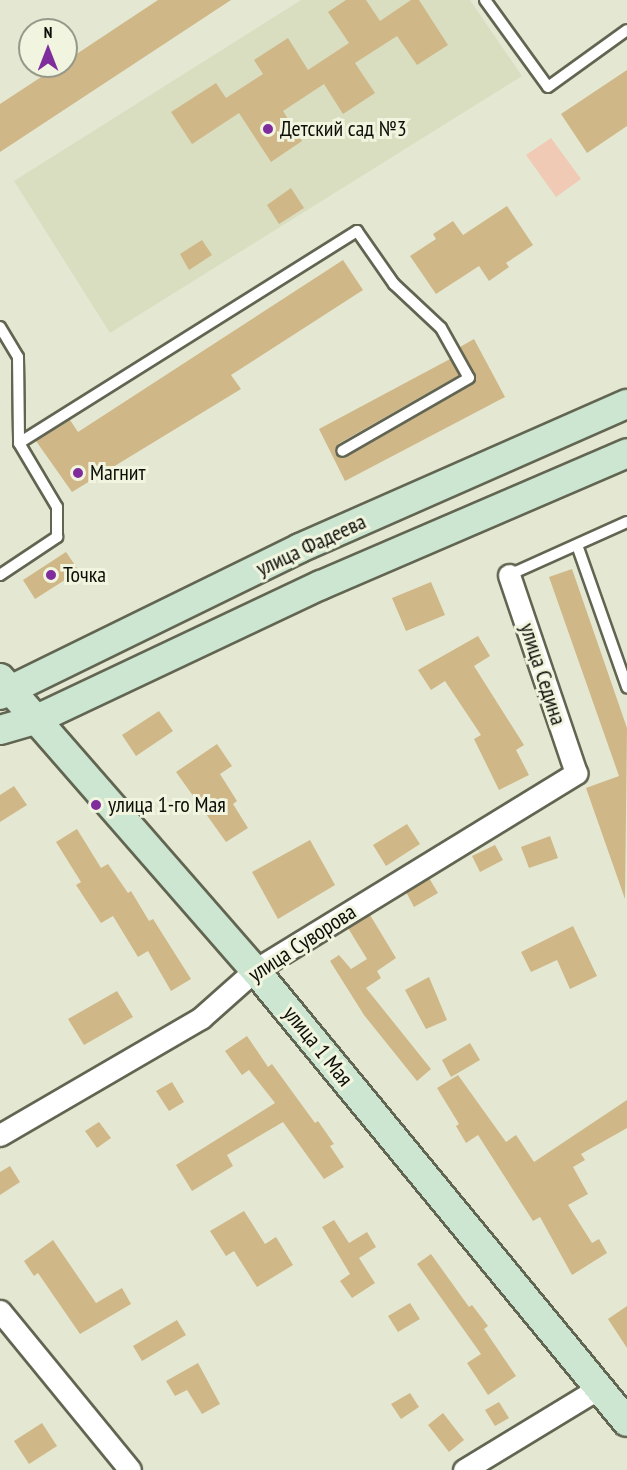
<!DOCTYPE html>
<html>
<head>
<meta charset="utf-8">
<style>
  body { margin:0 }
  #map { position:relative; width:627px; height:1470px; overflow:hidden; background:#e4e8d2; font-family:"PT Sans Narrow",sans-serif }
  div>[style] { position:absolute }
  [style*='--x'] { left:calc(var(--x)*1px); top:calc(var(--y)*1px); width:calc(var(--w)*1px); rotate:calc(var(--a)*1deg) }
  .built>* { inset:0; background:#d9dec0 }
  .green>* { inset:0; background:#f0cab4 }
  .building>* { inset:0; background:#cfb787 }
  .roads { filter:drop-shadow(2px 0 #616551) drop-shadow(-2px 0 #616551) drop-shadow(0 2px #616551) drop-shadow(0 -2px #616551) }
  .lane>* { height:10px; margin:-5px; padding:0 5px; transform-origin:5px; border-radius:5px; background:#fff }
  .street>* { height:21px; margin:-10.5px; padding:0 10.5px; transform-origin:10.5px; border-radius:10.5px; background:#fff }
  .secondary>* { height:28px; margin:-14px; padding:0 14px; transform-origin:14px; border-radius:14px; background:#cce6d1 }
  .dots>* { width:16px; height:16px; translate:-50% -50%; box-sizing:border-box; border:3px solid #f1f5df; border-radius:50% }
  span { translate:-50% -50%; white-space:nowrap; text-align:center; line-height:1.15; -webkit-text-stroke:6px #f1f5df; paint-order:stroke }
  .poi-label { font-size:22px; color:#0d0e07 }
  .left { translate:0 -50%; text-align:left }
  .street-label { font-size:22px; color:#0d0e07 }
  .north { position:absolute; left:18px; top:18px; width:60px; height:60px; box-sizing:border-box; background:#f1f5df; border:2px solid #969989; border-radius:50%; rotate:0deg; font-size:16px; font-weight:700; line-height:24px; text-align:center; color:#0d0e07 }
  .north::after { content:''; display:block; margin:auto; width:21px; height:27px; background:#7f2d9d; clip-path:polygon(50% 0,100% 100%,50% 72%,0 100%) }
</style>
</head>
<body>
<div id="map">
  <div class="built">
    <i style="clip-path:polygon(301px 0,470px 0,522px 76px,110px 333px,14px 181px)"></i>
  </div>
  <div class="green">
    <i style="clip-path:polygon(551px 138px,581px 179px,556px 197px,526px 155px)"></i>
  </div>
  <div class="building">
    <i style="clip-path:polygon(158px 0,231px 0,0 152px,0 104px,58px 66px,66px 66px,66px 61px)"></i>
    <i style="clip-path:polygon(346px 0,366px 0,380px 21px,411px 0,419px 0,448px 45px,417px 65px,397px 36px,355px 63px,375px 93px,343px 114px,324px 84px,283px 111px,302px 141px,271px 162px,239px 113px,192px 144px,171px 112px,216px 83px,226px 98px,263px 74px,254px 60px,288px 38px,308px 70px,349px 43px,328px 12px)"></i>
    <i style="clip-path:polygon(627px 70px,627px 126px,587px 153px,561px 114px)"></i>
    <i style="clip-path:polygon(291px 188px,304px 208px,279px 224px,267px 205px)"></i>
    <i style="clip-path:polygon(507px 206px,533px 245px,506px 263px,509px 267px,489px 281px,479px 266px,436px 294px,410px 256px,436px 239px,433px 234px,453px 221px,463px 235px)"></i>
    <i style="clip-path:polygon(202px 240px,212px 255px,189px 270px,180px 254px)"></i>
    <i style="clip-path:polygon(343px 260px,363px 290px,231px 375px,241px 389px,72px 492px,36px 441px,70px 420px,78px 432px)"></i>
    <i style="clip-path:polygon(474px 339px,505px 397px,345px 481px,319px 429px,450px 359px,459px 375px,338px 444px,335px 454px,345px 458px,473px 384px,476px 375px,460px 347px)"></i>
    <i style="clip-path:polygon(66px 552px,79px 571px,35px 599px,23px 580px)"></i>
    <i style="clip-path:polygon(572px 569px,627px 728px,625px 899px,586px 788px,619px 776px,549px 577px)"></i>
    <i style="clip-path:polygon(431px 582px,445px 615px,406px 631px,392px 598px)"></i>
    <i style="clip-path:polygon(478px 636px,490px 656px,474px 666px,524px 745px,516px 750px,529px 775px,499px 790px,474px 739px,481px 735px,445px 681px,431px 690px,418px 670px)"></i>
    <i style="clip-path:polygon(159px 711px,173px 731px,136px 756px,122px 735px)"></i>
    <i style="clip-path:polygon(217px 744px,232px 766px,220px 774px,237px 801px,233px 804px,248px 828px,226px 842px,176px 772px)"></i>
    <i style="clip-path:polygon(14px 786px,27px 805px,0 822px,0 795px)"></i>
    <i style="clip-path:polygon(407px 824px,420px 844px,386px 866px,373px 845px)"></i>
    <i style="clip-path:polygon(77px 829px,101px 868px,108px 864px,128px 893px,131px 891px,149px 921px,153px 919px,191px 979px,171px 991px,148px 951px,138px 957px,113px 916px,101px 923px,76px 885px,81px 882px,56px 842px)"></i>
    <i style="clip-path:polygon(550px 836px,558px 858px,529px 868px,521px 847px)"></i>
    <i style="clip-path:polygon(310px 840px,335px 885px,278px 919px,252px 872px)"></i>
    <i style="clip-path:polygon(495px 845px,503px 860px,480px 872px,472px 856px)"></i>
    <i style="clip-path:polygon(429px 878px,438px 893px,414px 907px,406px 892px)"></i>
    <i style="clip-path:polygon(370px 915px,396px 958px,377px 971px,381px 978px,366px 988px,431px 1069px,417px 1081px,364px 1015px,330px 961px,339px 955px,351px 969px,367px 959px,348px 928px)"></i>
    <i style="clip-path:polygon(573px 926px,597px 976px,570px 989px,557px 960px,531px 972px,521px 952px)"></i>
    <i style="clip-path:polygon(429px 977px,447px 1020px,426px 1029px,405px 990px)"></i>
    <i style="clip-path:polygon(117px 991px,133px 1017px,84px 1045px,68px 1019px)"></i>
    <i style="clip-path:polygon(247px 1036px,268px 1067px,272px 1064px,315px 1123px,318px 1121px,334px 1144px,330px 1146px,344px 1167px,324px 1179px,283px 1122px,227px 1155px,233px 1166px,192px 1191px,176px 1165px,275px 1103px,249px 1070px,242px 1075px,225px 1051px)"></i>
    <i style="clip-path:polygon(470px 1043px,480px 1060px,451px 1077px,442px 1060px)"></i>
    <i style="clip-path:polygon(458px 1075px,506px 1142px,516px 1135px,534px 1162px,627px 1100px,627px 1128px,581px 1154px,585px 1160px,573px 1167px,588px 1194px,568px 1205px,592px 1243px,599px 1239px,607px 1253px,572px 1275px,540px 1217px,533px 1221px,478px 1135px,466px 1143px,456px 1126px,459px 1124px,437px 1088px)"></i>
    <i style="clip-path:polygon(172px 1082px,184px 1102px,169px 1111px,156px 1091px)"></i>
    <i style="clip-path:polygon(99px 1122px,111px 1138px,97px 1148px,85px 1131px)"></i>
    <i style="clip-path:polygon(10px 1166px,20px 1182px,0 1195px,0 1172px)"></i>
    <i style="clip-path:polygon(244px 1211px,265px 1244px,276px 1237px,293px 1265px,257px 1287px,234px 1251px,226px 1256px,210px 1231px)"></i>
    <i style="clip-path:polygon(334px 1220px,349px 1243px,367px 1232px,376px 1247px,359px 1258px,375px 1283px,352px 1298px,340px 1281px,350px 1274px,322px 1227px)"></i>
    <i style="clip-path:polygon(53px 1240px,96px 1303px,122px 1288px,131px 1304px,80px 1334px,38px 1273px,34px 1276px,24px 1261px)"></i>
    <i style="clip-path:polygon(431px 1254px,469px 1307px,472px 1305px,488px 1326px,484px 1329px,516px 1376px,488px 1395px,467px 1363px,481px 1354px,417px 1264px)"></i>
    <i style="clip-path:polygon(410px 1303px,420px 1319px,398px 1332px,388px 1316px)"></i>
    <i style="clip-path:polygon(627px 1306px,627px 1348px,608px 1319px)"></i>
    <i style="clip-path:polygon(177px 1320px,186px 1335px,142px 1361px,133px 1346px)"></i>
    <i style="clip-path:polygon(198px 1363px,220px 1404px,202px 1414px,187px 1390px,175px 1396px,166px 1381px)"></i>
    <i style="clip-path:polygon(410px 1393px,419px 1407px,401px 1419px,391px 1404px)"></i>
    <i style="clip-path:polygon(499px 1402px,509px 1418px,495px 1426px,485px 1410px)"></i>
    <i style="clip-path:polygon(443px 1413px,464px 1440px,449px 1452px,428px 1425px)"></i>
    <i style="clip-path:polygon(42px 1423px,57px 1446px,29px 1464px,14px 1441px)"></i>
  </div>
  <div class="roads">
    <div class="lane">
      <i style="--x:485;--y:0;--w:107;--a:54.1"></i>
      <i style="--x:548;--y:87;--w:97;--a:-35.8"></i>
      <i style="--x:0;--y:327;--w:35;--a:59"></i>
      <i style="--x:18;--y:357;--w:86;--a:89.3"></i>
      <i style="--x:577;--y:545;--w:151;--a:70.6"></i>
      <i style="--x:0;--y:575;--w:69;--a:-33.7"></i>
      <i style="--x:57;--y:537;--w:30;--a:-90"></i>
      <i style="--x:57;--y:507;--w:74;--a:-120.7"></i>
      <i style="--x:19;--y:443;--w:399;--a:-32.1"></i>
      <i style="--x:357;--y:231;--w:65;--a:55.1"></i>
      <i style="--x:394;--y:284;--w:64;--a:43.1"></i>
      <i style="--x:441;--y:328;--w:57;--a:60.8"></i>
      <i style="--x:469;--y:378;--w:146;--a:150.1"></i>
      <i style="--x:509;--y:575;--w:129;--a:-24.2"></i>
    </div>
    <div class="street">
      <i style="--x:0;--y:1135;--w:233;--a:-30.2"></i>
      <i style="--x:201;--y:1018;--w:72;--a:-41.6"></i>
      <i style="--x:255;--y:970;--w:377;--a:-31.5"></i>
      <i style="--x:576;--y:773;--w:209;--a:-108.7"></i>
      <i style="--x:0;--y:1311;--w:205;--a:50.7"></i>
      <i style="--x:464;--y:1470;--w:158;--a:-31.3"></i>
    </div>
    <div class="secondary">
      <i style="--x:0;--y:678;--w:388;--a:48.9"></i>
      <i style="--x:255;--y:970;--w:585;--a:50.55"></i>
      <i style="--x:0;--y:695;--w:334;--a:-26.1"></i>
      <i style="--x:300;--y:548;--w:357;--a:-23.8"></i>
      <i style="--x:0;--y:730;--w:36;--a:-16"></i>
      <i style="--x:35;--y:720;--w:316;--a:-25.3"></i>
      <i style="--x:321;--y:585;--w:333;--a:-23.3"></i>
    </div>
  </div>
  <div class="dots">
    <i style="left:268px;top:129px;background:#7f2d9d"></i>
    <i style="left:78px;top:473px;background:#7f2d9d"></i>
    <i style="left:51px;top:575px;background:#7f2d9d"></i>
    <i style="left:96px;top:805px;background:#7f2d9d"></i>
  </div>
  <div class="poi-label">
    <span class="left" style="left:280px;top:129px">Детский сад №3</span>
    <span class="left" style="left:90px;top:473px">Магнит</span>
    <span class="left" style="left:63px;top:575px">Точка</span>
    <span class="left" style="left:108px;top:805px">улица 1-го Мая</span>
  </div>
  <div class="street-label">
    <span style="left:311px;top:545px;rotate:-25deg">улица Фадеева</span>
    <span style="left:543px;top:674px;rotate:72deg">улица Седина</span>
    <span style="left:302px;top:943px;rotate:-33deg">улица Суворова</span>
    <span style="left:318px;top:1046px;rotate:51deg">улица 1 Мая</span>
  </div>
  <div class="north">N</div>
</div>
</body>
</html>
